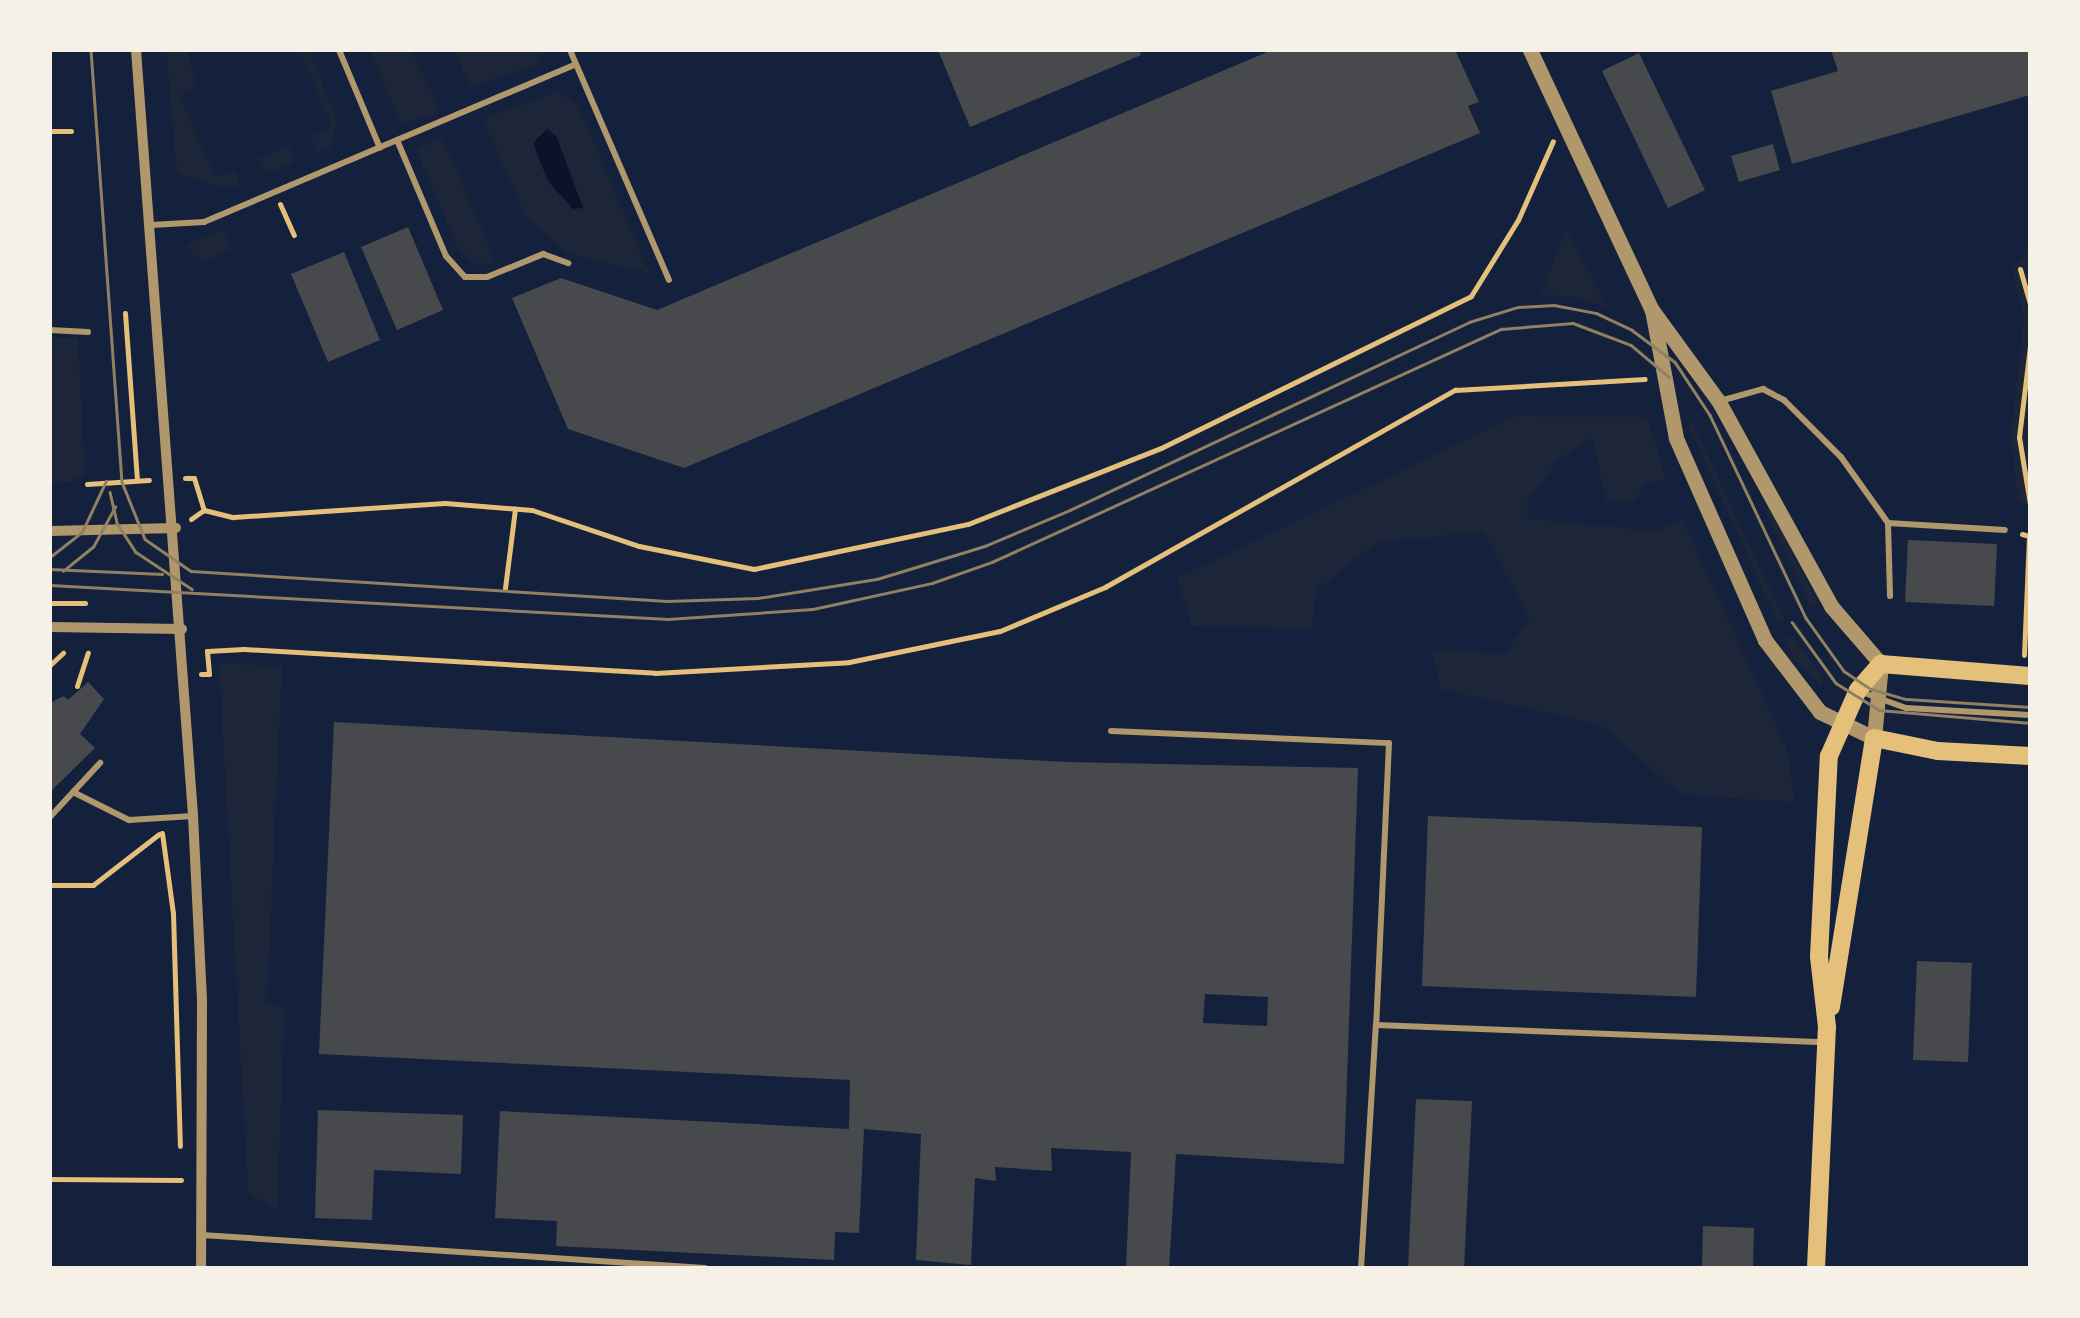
<!DOCTYPE html>
<html>
<head>
<meta charset="utf-8">
<style>
  body { margin:0 }
  #map { position:relative; width:2080px; height:1318px; overflow:hidden; background:#14213d; font-family:Karla,sans-serif }
  div>[style] { position:absolute }
  [style*='--x'] { left:calc(var(--x)*1px); top:calc(var(--y)*1px); width:calc(var(--w)*1px); rotate:calc(var(--a)*1deg) }
  .green>* { inset:0; background:#1d2539 }
  .water>* { inset:0; background:#0b132b }
  .building>* { inset:0; background:#48494c }
  .path>* { height:5px; margin:-2.5px; padding:0 2.5px; transform-origin:2.5px; border-radius:2.5px; background:#e5c07b }
  .service>* { height:6px; margin:-3px; padding:0 3px; transform-origin:3px; border-radius:3px; background:#b1986c }
  .minor>* { height:10px; margin:-5px; padding:0 5px; transform-origin:5px; border-radius:5px; background:#b1986c }
  .tertiary>* { height:15px; margin:-7.5px; padding:0 7.5px; transform-origin:7.5px; border-radius:7.5px; background:#b1986c }
  .secondary>* { height:18px; margin:-9px; padding:0 9px; transform-origin:9px; border-radius:9px; background:#e5c07b }
  .tram>* { height:2.5px; margin:-1.25px; padding:0 1.25px; transform-origin:1.25px; border-radius:1.25px; background:#918062 }
  span { translate:-50% -50%; white-space:nowrap; text-align:center; line-height:1.15; -webkit-text-stroke:10px #f6f1e7; paint-order:stroke }
  .frame { position:absolute; inset:0; border:52px solid #f6f1e7; pointer-events:none }
</style>
</head>
<body>
<div id="map">
  <div class="green">
    <i style="clip-path:polygon(166px 50px,187px 50px,196px 87px,180px 96px,215px 177px,235px 170px,240px 185px,220px 188px,177px 173px)"></i>
    <i style="clip-path:polygon(300px 50px,309px 50px,337px 121px,331px 147px,317px 152px,310px 137px,332px 127px)"></i>
    <i style="clip-path:polygon(369px 50px,411px 50px,441px 112px,402px 124px)"></i>
    <i style="clip-path:polygon(454px 50px,545px 50px,533px 66px,470px 88px)"></i>
    <i style="clip-path:polygon(evenodd,558px 91px,578px 105px,649px 273px,566px 253px,524px 213px,483px 119px,558px 91px,556px 135px,583px 207px,582px 208px,548px 181px,533px 143px,556px 135px)"></i>
    <i style="clip-path:polygon(442px 136px,496px 262px,476px 265px,457px 247px,416px 150px)"></i>
    <i style="clip-path:polygon(291px 145px,293px 164px,265px 173px,258px 159px)"></i>
    <i style="clip-path:polygon(1566px 227px,1608px 308px,1578px 297px,1541px 295px)"></i>
    <i style="clip-path:polygon(223px 230px,232px 249px,202px 262px,185px 245px)"></i>
    <i style="clip-path:polygon(2030px 238px,2030px 503px,2018px 502px,2011px 437px,2024px 318px,2011px 268px,2026px 256px)"></i>
    <i style="clip-path:polygon(50px 338px,78px 338px,85px 473px,72px 482px,50px 483px)"></i>
    <i style="clip-path:polygon(1516px 416px,1647px 417px,1666px 479px,1645px 483px,1634px 503px,1606px 500px,1592px 437px,1559px 459px,1527px 502px,1528px 519px,1658px 531px,1682px 518px,1787px 749px,1795px 802px,1681px 795px,1601px 725px,1441px 689px,1432px 650px,1505px 653px,1529px 619px,1484px 532px,1378px 542px,1317px 589px,1311px 629px,1192px 626px,1177px 578px)"></i>
    <i style="clip-path:polygon(1693px 424px,1785px 621px,1778px 624px,1689px 426px)"></i>
    <i style="clip-path:polygon(1765px 509px,1769px 509px,1818px 603px,1810px 606px)"></i>
    <i style="clip-path:polygon(1793px 636px,1823px 678px,1822px 686px,1796px 661px,1785px 640px)"></i>
    <i style="clip-path:polygon(219px 663px,282px 666px,267px 1001px,285px 1009px,277px 1211px,248px 1193px)"></i>
  </div>
  <div class="water">
    <i style="clip-path:polygon(547px 129px,556px 136px,583px 208px,573px 209px,548px 181px,533px 143px)"></i>
  </div>
  <div class="building">
    <i style="clip-path:polygon(938px 50px,1139px 50px,1141px 55px,970px 127px)"></i>
    <i style="clip-path:polygon(1272px 50px,1455px 50px,1479px 102px,1468px 106px,1480px 133px,684px 468px,568px 429px,512px 298px,561px 278px,657px 310px)"></i>
    <i style="clip-path:polygon(1831px 50px,2030px 50px,2030px 95px,1792px 164px,1771px 91px,1838px 71px)"></i>
    <i style="clip-path:polygon(1639px 53px,1705px 190px,1668px 208px,1602px 71px)"></i>
    <i style="clip-path:polygon(1773px 144px,1780px 170px,1739px 182px,1731px 156px)"></i>
    <i style="clip-path:polygon(408px 227px,443px 310px,397px 330px,361px 247px)"></i>
    <i style="clip-path:polygon(344px 252px,380px 340px,328px 362px,291px 274px)"></i>
    <i style="clip-path:polygon(1908px 540px,1997px 544px,1994px 606px,1905px 602px)"></i>
    <i style="clip-path:polygon(88px 682px,104px 699px,80px 734px,95px 748px,50px 792px,50px 703px,64px 696px,68px 700px)"></i>
    <i style="clip-path:polygon(evenodd,334px 722px,1066px 762px,1358px 768px,1344px 1164px,1176px 1154px,1169px 1268px,1126px 1268px,1131px 1152px,1051px 1148px,1052px 1171px,995px 1167px,996px 1181px,975px 1178px,971px 1265px,916px 1260px,921px 1134px,864px 1129px,859px 1233px,835px 1232px,834px 1260px,556px 1246px,557px 1221px,495px 1218px,500px 1111px,849px 1129px,850px 1080px,319px 1054px,334px 722px,1205px 994px,1268px 997px,1267px 1026px,1203px 1023px,1205px 994px)"></i>
    <i style="clip-path:polygon(1428px 816px,1702px 827px,1696px 997px,1422px 986px)"></i>
    <i style="clip-path:polygon(1917px 961px,1972px 963px,1968px 1062px,1913px 1060px)"></i>
    <i style="clip-path:polygon(1416px 1099px,1472px 1101px,1464px 1268px,1408px 1268px)"></i>
    <i style="clip-path:polygon(318px 1110px,463px 1115px,461px 1174px,374px 1170px,372px 1220px,315px 1218px)"></i>
    <i style="clip-path:polygon(1703px 1226px,1754px 1228px,1753px 1268px,1702px 1268px)"></i>
  </div>
  <div class="path">
    <i style="--x:50;--y:131;--w:21;--a:0"></i>
    <i style="--x:280;--y:204;--w:34;--a:66"></i>
    <i style="--x:2020;--y:269;--w:37;--a:74"></i>
    <i style="--x:125;--y:313;--w:167;--a:85.9"></i>
    <i style="--x:2030;--y:346;--w:92;--a:96.9"></i>
    <i style="--x:2019;--y:437;--w:68;--a:80.7"></i>
    <i style="--x:185;--y:478;--w:9;--a:0"></i>
    <i style="--x:194;--y:478;--w:34;--a:73"></i>
    <i style="--x:87;--y:484;--w:62;--a:-3.7"></i>
    <i style="--x:191;--y:519;--w:16;--a:-35"></i>
    <i style="--x:204;--y:510;--w:30;--a:14"></i>
    <i style="--x:233;--y:517;--w:212;--a:-3.8"></i>
    <i style="--x:445;--y:503;--w:87;--a:4.6"></i>
    <i style="--x:532;--y:510;--w:113;--a:18.6"></i>
    <i style="--x:639;--y:546;--w:117;--a:11.3"></i>
    <i style="--x:754;--y:569;--w:219;--a:-11.9"></i>
    <i style="--x:968;--y:524;--w:207;--a:-21.5"></i>
    <i style="--x:1161;--y:448;--w:345;--a:-26.1"></i>
    <i style="--x:1471;--y:296;--w:89;--a:-58.3"></i>
    <i style="--x:1518;--y:220;--w:86;--a:-66.1"></i>
    <i style="--x:2022;--y:534;--w:7;--a:16"></i>
    <i style="--x:2029;--y:536;--w:119;--a:92.4"></i>
    <i style="--x:505;--y:588;--w:80;--a:-82.8"></i>
    <i style="--x:50;--y:603;--w:35;--a:0"></i>
    <i style="--x:50;--y:665;--w:18;--a:-43"></i>
    <i style="--x:201;--y:674;--w:8;--a:0"></i>
    <i style="--x:209;--y:674;--w:23;--a:-95"></i>
    <i style="--x:207;--y:651;--w:37;--a:-3"></i>
    <i style="--x:244;--y:649;--w:412;--a:3.3"></i>
    <i style="--x:655;--y:673;--w:194;--a:-3.2"></i>
    <i style="--x:849;--y:662;--w:154;--a:-11.6"></i>
    <i style="--x:1000;--y:631;--w:114;--a:-22.7"></i>
    <i style="--x:1105;--y:587;--w:402;--a:-29.4"></i>
    <i style="--x:1455;--y:390;--w:190;--a:-3.3"></i>
    <i style="--x:77;--y:686;--w:35;--a:-72"></i>
    <i style="--x:162;--y:833;--w:81;--a:82.2"></i>
    <i style="--x:173;--y:913;--w:233;--a:88.3"></i>
    <i style="--x:50;--y:885;--w:43;--a:0"></i>
    <i style="--x:93;--y:885;--w:83;--a:-37.7"></i>
    <i style="--x:50;--y:1179;--w:131;--a:0.4"></i>
  </div>
  <div class="service">
    <i style="--x:339;--y:50;--w:106;--a:67.3"></i>
    <i style="--x:570;--y:50;--w:15;--a:67"></i>
    <i style="--x:397;--y:140;--w:126;--a:67.1"></i>
    <i style="--x:446;--y:256;--w:28;--a:48"></i>
    <i style="--x:465;--y:277;--w:22;--a:0"></i>
    <i style="--x:487;--y:277;--w:61;--a:-22.3"></i>
    <i style="--x:543;--y:254;--w:27;--a:20"></i>
    <i style="--x:151;--y:225;--w:53;--a:-3.2"></i>
    <i style="--x:204;--y:222;--w:404;--a:-23"></i>
    <i style="--x:576;--y:64;--w:235;--a:66.7"></i>
    <i style="--x:50;--y:330;--w:38;--a:3"></i>
    <i style="--x:1720;--y:401;--w:45;--a:-15.6"></i>
    <i style="--x:1763;--y:389;--w:24;--a:28"></i>
    <i style="--x:1784;--y:400;--w:81;--a:45"></i>
    <i style="--x:1841;--y:457;--w:81;--a:54.5"></i>
    <i style="--x:1888;--y:523;--w:117;--a:3.4"></i>
    <i style="--x:1888;--y:523;--w:73;--a:88.4"></i>
    <i style="--x:1859;--y:691;--w:50;--a:19.9"></i>
    <i style="--x:1906;--y:708;--w:124;--a:3.2"></i>
    <i style="--x:1111;--y:731;--w:278;--a:2.5"></i>
    <i style="--x:1389;--y:743;--w:282;--a:92.6"></i>
    <i style="--x:73;--y:792;--w:63;--a:26.6"></i>
    <i style="--x:129;--y:820;--w:64;--a:-3.6"></i>
    <i style="--x:50;--y:817;--w:74;--a:-47.2"></i>
    <i style="--x:202;--y:1235;--w:504;--a:3.75"></i>
    <i style="--x:1361;--y:1268;--w:243;--a:-86.5"></i>
    <i style="--x:1376;--y:1025;--w:449;--a:2.2"></i>
  </div>
  <div class="minor">
    <i style="--x:136;--y:50;--w:768;--a:85.74"></i>
    <i style="--x:193;--y:816;--w:185;--a:87.2"></i>
    <i style="--x:202;--y:1001;--w:267;--a:90.2"></i>
    <i style="--x:50;--y:531;--w:126;--a:-1.4"></i>
    <i style="--x:50;--y:627;--w:132;--a:0.9"></i>
  </div>
  <div class="tertiary">
    <i style="--x:1530;--y:50;--w:287;--a:64.9"></i>
    <i style="--x:1652;--y:310;--w:114;--a:53.9"></i>
    <i style="--x:1719;--y:402;--w:233;--a:61.2"></i>
    <i style="--x:1831;--y:606;--w:77;--a:49.2"></i>
    <i style="--x:1881;--y:664;--w:74;--a:95.4"></i>
    <i style="--x:1874;--y:738;--w:60;--a:-154.3"></i>
    <i style="--x:1820;--y:712;--w:91;--a:-127.4"></i>
    <i style="--x:1765;--y:640;--w:221;--a:-113.8"></i>
    <i style="--x:1676;--y:438;--w:130;--a:-100.6"></i>
  </div>
  <div class="secondary">
    <i style="--x:1831;--y:1007;--w:272;--a:-80.9"></i>
    <i style="--x:1874;--y:738;--w:65;--a:11.5"></i>
    <i style="--x:1938;--y:751;--w:92;--a:3.1"></i>
    <i style="--x:1816;--y:1268;--w:241;--a:-87.4"></i>
    <i style="--x:1827;--y:1027;--w:70;--a:-96.5"></i>
    <i style="--x:1819;--y:957;--w:201;--a:-87.2"></i>
    <i style="--x:1829;--y:756;--w:72;--a:-66.3"></i>
    <i style="--x:1858;--y:690;--w:35;--a:-49"></i>
    <i style="--x:1881;--y:664;--w:149;--a:4.6"></i>
  </div>
  <div class="tram">
    <i style="--x:91;--y:50;--w:433;--a:85.9"></i>
    <i style="--x:122;--y:482;--w:61;--a:68"></i>
    <i style="--x:145;--y:539;--w:56;--a:34.8"></i>
    <i style="--x:191;--y:571;--w:477;--a:3.6"></i>
    <i style="--x:667;--y:601;--w:91;--a:-1.9"></i>
    <i style="--x:758;--y:598;--w:121;--a:-9.1"></i>
    <i style="--x:877;--y:579;--w:113;--a:-17"></i>
    <i style="--x:985;--y:546;--w:92;--a:-23"></i>
    <i style="--x:1070;--y:510;--w:441;--a:-25.2"></i>
    <i style="--x:1469;--y:322;--w:51;--a:-17"></i>
    <i style="--x:1518;--y:307;--w:36;--a:-3"></i>
    <i style="--x:1554;--y:305;--w:43;--a:10.8"></i>
    <i style="--x:1596;--y:313;--w:40;--a:25"></i>
    <i style="--x:1632;--y:330;--w:54;--a:36.7"></i>
    <i style="--x:1675;--y:362;--w:64;--a:56.6"></i>
    <i style="--x:1710;--y:415;--w:225;--a:64.7"></i>
    <i style="--x:1806;--y:618;--w:65;--a:54.4"></i>
    <i style="--x:1844;--y:671;--w:32;--a:34"></i>
    <i style="--x:1871;--y:689;--w:37;--a:16"></i>
    <i style="--x:1907;--y:699;--w:123;--a:3.7"></i>
    <i style="--x:110;--y:492;--w:32;--a:77"></i>
    <i style="--x:117;--y:523;--w:35;--a:57"></i>
    <i style="--x:136;--y:552;--w:67;--a:33.5"></i>
    <i style="--x:50;--y:557;--w:41;--a:-38"></i>
    <i style="--x:82;--y:532;--w:56;--a:-64.8"></i>
    <i style="--x:50;--y:569;--w:112;--a:2.6"></i>
    <i style="--x:63;--y:571;--w:38;--a:-39"></i>
    <i style="--x:93;--y:547;--w:46;--a:-61.2"></i>
    <i style="--x:50;--y:585;--w:619;--a:3.15"></i>
    <i style="--x:668;--y:619;--w:145;--a:-3.9"></i>
    <i style="--x:813;--y:609;--w:122;--a:-12.3"></i>
    <i style="--x:932;--y:583;--w:64;--a:-19.3"></i>
    <i style="--x:992;--y:562;--w:560;--a:-24.6"></i>
    <i style="--x:1501;--y:329;--w:72;--a:-4.8"></i>
    <i style="--x:1573;--y:323;--w:62;--a:20.8"></i>
    <i style="--x:1631;--y:345;--w:50;--a:40.1"></i>
    <i style="--x:1792;--y:622;--w:75;--a:54.2"></i>
    <i style="--x:1836;--y:683;--w:51;--a:32.1"></i>
    <i style="--x:1879;--y:710;--w:152;--a:4.9"></i>
  </div>
  <div class="frame"></div>
</div>
</body>
</html>
